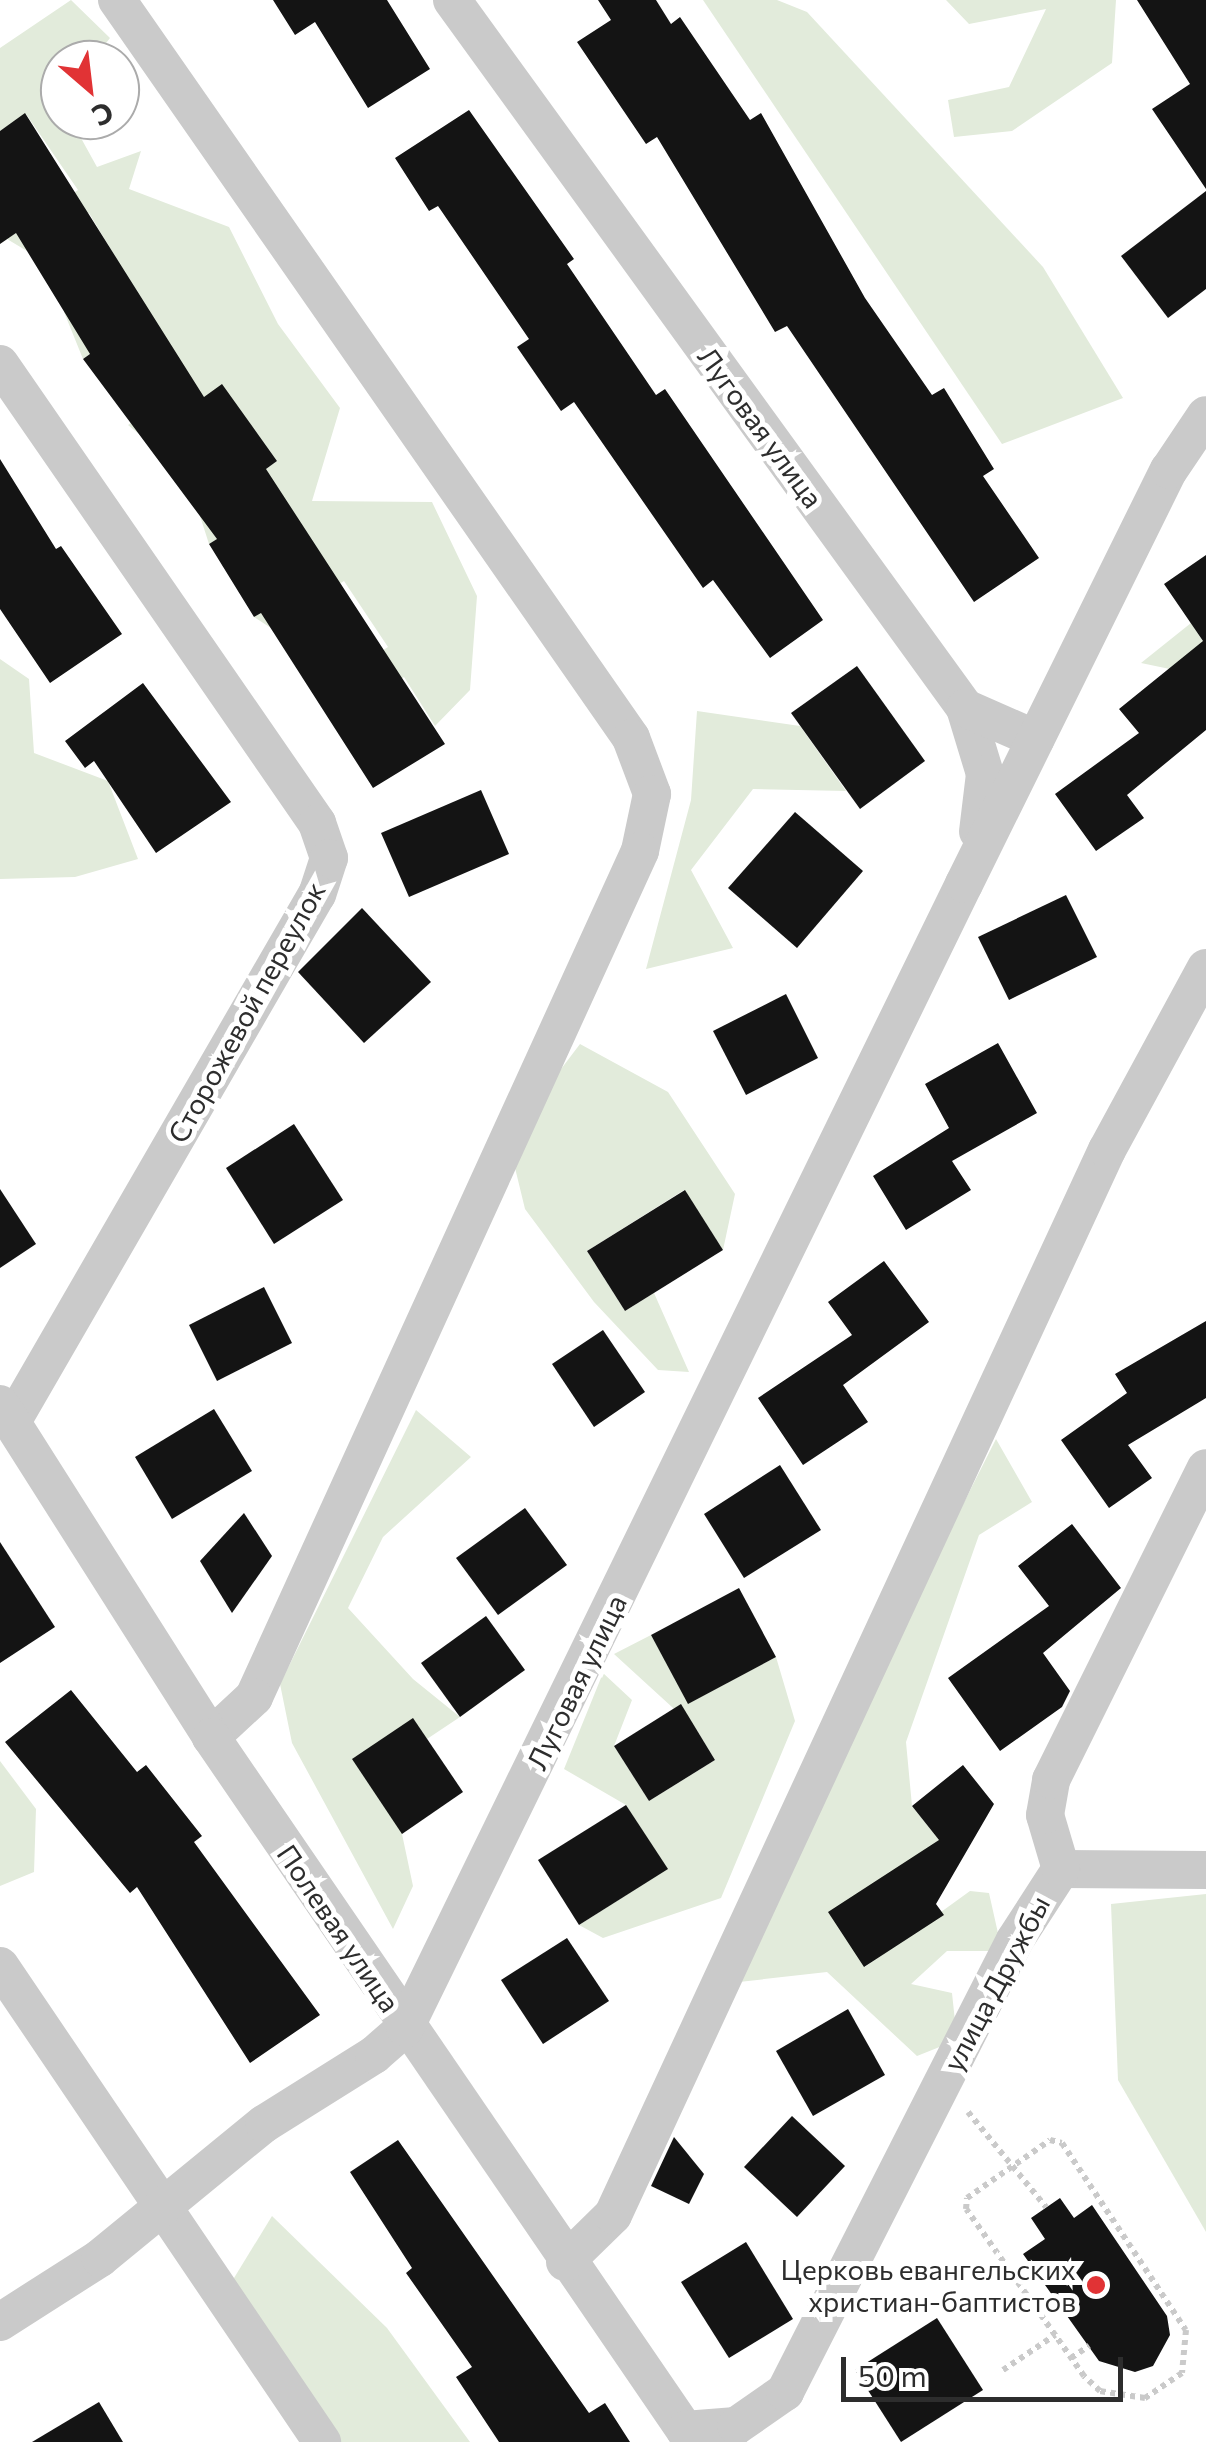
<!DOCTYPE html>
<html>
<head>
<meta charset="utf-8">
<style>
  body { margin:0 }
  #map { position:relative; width:1206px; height:2442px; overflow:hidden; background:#fff; font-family:Commissioner,sans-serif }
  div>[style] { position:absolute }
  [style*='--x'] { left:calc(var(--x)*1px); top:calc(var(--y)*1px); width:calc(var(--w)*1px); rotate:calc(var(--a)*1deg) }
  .green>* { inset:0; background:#e2ebdb }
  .building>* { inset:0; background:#141414 }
  .path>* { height:6px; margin-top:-3px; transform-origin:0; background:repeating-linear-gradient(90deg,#cacaca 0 5px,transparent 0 10px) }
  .street>* { height:38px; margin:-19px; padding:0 19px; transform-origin:19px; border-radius:19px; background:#cacaca }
  .dots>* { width:28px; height:28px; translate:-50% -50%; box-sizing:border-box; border:5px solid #fff; border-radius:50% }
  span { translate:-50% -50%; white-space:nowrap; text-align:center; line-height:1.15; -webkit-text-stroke:10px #fff; paint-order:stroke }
  .street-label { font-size:28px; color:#2d2d2d }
  .poi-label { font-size:28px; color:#2d2d2d }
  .right { translate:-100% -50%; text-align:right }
  .north { position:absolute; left:40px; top:40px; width:100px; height:100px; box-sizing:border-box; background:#fff; border:2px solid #ababab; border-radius:50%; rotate:152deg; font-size:28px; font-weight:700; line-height:40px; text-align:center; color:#2d2d2d }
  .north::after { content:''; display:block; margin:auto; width:35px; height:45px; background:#e13335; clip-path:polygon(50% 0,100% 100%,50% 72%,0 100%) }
  .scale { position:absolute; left:841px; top:2357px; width:282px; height:45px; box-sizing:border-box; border:5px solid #2d2d2d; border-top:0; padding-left:12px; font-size:30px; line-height:35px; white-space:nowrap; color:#2d2d2d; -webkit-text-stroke:8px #fff; paint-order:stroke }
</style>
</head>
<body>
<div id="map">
  <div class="green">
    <i style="clip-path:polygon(71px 0,110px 38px,93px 60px,60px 60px,60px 120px,71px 120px,97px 167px,141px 151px,129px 189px,229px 227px,278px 324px,340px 408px,312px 501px,432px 502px,477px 596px,470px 690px,435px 726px,404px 677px,331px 722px,315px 695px,388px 647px,344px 581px,271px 628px,254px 617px,328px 571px,284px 498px,209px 544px,200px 516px,277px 461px,222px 385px,145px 439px,128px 425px,193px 382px,149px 315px,83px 359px,64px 312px,125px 273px,89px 213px,27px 251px,7px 239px,78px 190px,26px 114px,0 131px,0 48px)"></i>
    <i style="clip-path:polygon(703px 0,777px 0,807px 12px,1043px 267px,1123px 398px,1002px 444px)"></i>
    <i style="clip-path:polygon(946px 0,1116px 0,1112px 63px,1012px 131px,954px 137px,948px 100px,1009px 87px,1046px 9px,969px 24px)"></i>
    <i style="clip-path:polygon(1191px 623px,1206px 646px,1189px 673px,1141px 663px)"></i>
    <i style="clip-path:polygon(0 659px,29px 679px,34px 753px,108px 781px,138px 859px,75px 877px,0 879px)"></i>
    <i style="clip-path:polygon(697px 711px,800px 726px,846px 791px,753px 789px,691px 870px,733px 948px,646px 969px,691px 800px)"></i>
    <i style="clip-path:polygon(580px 1044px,668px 1092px,735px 1194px,723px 1250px,684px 1190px,587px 1251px,625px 1311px,654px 1293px,689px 1372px,658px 1370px,594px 1302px,525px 1209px,508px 1139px)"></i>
    <i style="clip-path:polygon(416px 1410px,471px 1457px,383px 1537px,348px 1608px,413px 1679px,460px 1717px,427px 1739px,413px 1719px,402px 1834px,413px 1886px,393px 1929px,292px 1743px,280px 1684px)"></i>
    <i style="clip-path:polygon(996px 1439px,1032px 1502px,979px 1535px,906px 1742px,912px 1806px,959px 1865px,829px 1912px,865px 1967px,970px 1891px,989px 1893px,1002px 1951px,947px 1951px,911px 1984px,952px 1993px,957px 2040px,917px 2056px,827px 1972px,721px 1984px)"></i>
    <i style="clip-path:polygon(651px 1635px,689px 1703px,776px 1657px,795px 1721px,721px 1898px,603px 1938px,579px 1925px,667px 1869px,626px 1805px,564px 1769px,603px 1673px,632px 1700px,614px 1746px,649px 1801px,715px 1760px,696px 1729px,614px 1654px)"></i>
    <i style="clip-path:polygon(0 1761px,36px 1809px,34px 1872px,0 1886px)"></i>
    <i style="clip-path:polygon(1206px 1894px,1206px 2232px,1118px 2080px,1111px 1904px)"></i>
    <i style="clip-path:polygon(272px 2216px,387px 2328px,470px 2442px,325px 2442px,223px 2296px)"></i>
  </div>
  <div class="building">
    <i style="clip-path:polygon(273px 0,387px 0,430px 69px,368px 108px,315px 22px,295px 35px)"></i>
    <i style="clip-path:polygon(598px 0,656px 0,671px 24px,680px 17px,750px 120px,761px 113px,865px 298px,932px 395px,944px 388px,994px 469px,983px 476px,1039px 558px,974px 602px,787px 326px,775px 332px,657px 137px,646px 144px,577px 42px,611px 20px)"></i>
    <i style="clip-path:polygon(1137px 0,1206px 0,1206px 189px,1152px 109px,1190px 84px)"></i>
    <i style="clip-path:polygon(469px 110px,574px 259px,567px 264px,656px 395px,665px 389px,823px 620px,770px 658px,713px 580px,703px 588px,574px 402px,561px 411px,517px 347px,529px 339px,438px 206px,429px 211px,395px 158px)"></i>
    <i style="clip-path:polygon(25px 113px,204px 397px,222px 384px,277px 461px,266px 469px,445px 744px,373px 788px,261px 613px,254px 617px,209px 544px,217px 539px,83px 359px,90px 354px,16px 233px,0 244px,0 131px)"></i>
    <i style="clip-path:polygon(1206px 191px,1206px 289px,1168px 318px,1121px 256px)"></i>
    <i style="clip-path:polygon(0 459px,56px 549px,61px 546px,122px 634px,50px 683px,0 609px)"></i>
    <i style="clip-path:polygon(1206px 555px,1206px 730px,1127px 795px,1144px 818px,1096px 851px,1055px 794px,1139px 733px,1119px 709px,1203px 641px,1164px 584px)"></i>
    <i style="clip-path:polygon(857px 666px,925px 761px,860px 809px,791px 713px)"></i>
    <i style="clip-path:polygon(143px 683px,231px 802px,156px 853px,94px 761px,85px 768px,65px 741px)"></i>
    <i style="clip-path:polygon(481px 790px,509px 854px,409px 897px,381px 833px)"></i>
    <i style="clip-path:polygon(795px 812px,863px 871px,797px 948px,728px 888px)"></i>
    <i style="clip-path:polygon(1066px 895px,1097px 957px,1009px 1000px,978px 937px)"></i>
    <i style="clip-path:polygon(362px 908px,431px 982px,364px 1043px,298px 972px)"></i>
    <i style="clip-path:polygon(786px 994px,818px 1058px,746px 1095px,713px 1031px)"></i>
    <i style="clip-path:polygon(998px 1043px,1037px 1113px,952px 1161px,971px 1190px,906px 1230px,873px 1176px,949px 1128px,925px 1084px)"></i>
    <i style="clip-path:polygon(294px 1124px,343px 1200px,274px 1244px,226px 1168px)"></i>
    <i style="clip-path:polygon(0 1189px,36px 1244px,0 1268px)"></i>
    <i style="clip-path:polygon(685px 1190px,723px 1250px,625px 1311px,587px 1251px)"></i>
    <i style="clip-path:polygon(884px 1261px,929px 1322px,843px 1385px,868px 1422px,803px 1465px,758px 1398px,852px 1335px,828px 1302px)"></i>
    <i style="clip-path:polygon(264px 1287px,292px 1343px,217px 1381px,189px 1325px)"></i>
    <i style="clip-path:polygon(1206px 1321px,1206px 1398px,1128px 1445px,1152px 1478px,1109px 1508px,1061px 1440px,1127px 1393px,1115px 1374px)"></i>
    <i style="clip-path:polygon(603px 1330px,645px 1392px,594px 1427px,552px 1364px)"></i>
    <i style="clip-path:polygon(214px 1409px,252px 1471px,172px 1519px,135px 1457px)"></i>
    <i style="clip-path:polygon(780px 1465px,821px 1530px,744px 1578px,704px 1514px)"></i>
    <i style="clip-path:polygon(525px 1508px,567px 1565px,498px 1615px,456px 1558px)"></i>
    <i style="clip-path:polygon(244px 1513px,272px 1556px,232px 1613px,200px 1561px)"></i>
    <i style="clip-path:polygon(1072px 1524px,1121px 1588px,1043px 1653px,1070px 1691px,1062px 1707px,1000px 1751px,948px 1678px,1049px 1606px,1018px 1566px)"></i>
    <i style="clip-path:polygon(0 1542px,55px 1627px,0 1663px)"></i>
    <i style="clip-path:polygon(739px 1588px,776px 1657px,688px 1704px,651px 1635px)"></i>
    <i style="clip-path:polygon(486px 1616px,525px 1670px,460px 1717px,421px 1663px)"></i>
    <i style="clip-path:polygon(71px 1690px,137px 1772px,146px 1765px,202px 1836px,194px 1842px,320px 2015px,250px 2063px,137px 1887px,130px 1893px,5px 1742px)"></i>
    <i style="clip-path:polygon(681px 1704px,715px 1760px,649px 1801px,614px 1746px)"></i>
    <i style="clip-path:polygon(413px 1718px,463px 1792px,402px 1834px,352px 1759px)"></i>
    <i style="clip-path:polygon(963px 1765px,994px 1804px,936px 1904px,944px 1915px,864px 1967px,828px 1912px,939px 1840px,912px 1806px)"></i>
    <i style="clip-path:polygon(626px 1805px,668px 1869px,579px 1925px,538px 1860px)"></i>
    <i style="clip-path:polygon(567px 1938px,609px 2001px,543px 2044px,501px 1980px)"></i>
    <i style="clip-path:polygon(848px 2009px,885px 2075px,813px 2116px,776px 2051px)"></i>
    <i style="clip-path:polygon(792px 2116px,845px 2166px,797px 2217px,744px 2167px)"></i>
    <i style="clip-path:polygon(674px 2137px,704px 2174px,689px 2204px,651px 2186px)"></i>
    <i style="clip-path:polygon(398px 2140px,589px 2413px,605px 2403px,630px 2442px,499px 2442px,456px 2377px,472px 2367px,406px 2273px,412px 2268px,350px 2172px)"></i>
    <i style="clip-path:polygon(1060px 2198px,1074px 2218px,1092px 2205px,1167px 2316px,1170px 2335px,1153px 2366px,1135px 2372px,1099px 2361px,1023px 2254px,1045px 2239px,1031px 2218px)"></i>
    <i style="clip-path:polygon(746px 2242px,793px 2319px,729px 2358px,681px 2282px)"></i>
    <i style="clip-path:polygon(937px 2318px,983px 2390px,901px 2442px,855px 2370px)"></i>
    <i style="clip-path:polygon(99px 2402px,123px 2442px,32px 2442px)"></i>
  </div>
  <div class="path">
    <i style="--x:968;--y:2112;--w:123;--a:50.6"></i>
    <i style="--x:1050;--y:2140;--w:12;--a:14"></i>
    <i style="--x:1062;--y:2143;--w:224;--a:56.5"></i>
    <i style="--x:1186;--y:2330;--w:43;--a:95.3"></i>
    <i style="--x:1182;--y:2373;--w:45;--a:146"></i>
    <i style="--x:1145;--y:2398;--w:46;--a:-171.2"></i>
    <i style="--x:1100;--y:2391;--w:22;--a:-137"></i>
    <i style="--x:1084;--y:2376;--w:204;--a:-125.2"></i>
    <i style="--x:966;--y:2209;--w:11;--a:-85"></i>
    <i style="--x:967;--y:2198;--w:101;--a:-34.9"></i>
    <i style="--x:1071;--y:2358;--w:22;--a:-34"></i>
    <i style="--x:1003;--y:2370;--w:63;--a:-33.9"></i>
  </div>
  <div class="street">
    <i style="--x:117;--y:0;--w:899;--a:55.14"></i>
    <i style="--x:631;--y:738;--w:60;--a:69.4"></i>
    <i style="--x:652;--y:794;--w:58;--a:101.9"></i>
    <i style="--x:640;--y:851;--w:930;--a:114.53"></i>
    <i style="--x:254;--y:1697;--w:59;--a:137.1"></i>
    <i style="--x:452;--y:0;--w:874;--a:54.07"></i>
    <i style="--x:965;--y:708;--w:69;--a:73.1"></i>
    <i style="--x:985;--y:774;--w:58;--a:96.9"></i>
    <i style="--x:0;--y:364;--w:558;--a:55.37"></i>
    <i style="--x:317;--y:823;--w:37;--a:71"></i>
    <i style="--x:329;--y:858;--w:38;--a:108"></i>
    <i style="--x:317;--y:894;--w:608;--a:120.03"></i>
    <i style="--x:965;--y:708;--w:77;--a:23.6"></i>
    <i style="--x:0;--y:1404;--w:394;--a:57.6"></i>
    <i style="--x:211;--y:1737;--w:854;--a:55.64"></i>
    <i style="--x:1061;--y:1869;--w:145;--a:0.4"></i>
    <i style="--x:0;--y:1966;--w:575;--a:55.92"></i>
    <i style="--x:565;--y:2262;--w:67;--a:-44.4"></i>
    <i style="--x:613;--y:2215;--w:1174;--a:-65.12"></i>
    <i style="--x:1107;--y:1150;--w:207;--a:-61.5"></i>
    <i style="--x:0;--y:2322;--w:119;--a:-32.6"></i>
    <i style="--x:100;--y:2258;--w:212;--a:-39.3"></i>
    <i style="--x:264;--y:2124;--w:130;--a:-32.1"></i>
    <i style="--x:374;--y:2055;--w:41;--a:-41.1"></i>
    <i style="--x:405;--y:2028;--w:1273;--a:-63.96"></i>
    <i style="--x:964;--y:884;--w:462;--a:-63.7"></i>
    <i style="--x:1169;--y:470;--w:66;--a:-56.1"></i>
    <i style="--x:685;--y:2430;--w:51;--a:-4.5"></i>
    <i style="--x:736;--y:2426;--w:60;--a:-34.8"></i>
    <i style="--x:785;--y:2392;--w:507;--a:-63.03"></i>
    <i style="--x:1015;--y:1940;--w:85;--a:-57.1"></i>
    <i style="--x:1061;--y:1869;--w:56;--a:-106.5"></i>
    <i style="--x:1045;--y:1815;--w:36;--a:-80"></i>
    <i style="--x:1051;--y:1780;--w:348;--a:-63.6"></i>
  </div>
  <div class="dots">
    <i style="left:1096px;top:2285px;background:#e13335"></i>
  </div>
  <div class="street-label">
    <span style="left:761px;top:427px;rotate:54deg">Луговая улица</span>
    <span style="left:246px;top:1012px;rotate:-61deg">Сторожевой переулок</span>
    <span style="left:576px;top:1682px;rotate:-64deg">Луговая улица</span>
    <span style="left:339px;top:1928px;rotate:56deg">Полевая улица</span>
    <span style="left:996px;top:1983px;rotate:-62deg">улица Дружбы</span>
  </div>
  <div class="poi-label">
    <span class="right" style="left:1076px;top:2285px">Церковь евангельских<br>христиан-баптистов</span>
  </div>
  <div class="north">С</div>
  <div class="scale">50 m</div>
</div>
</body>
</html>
